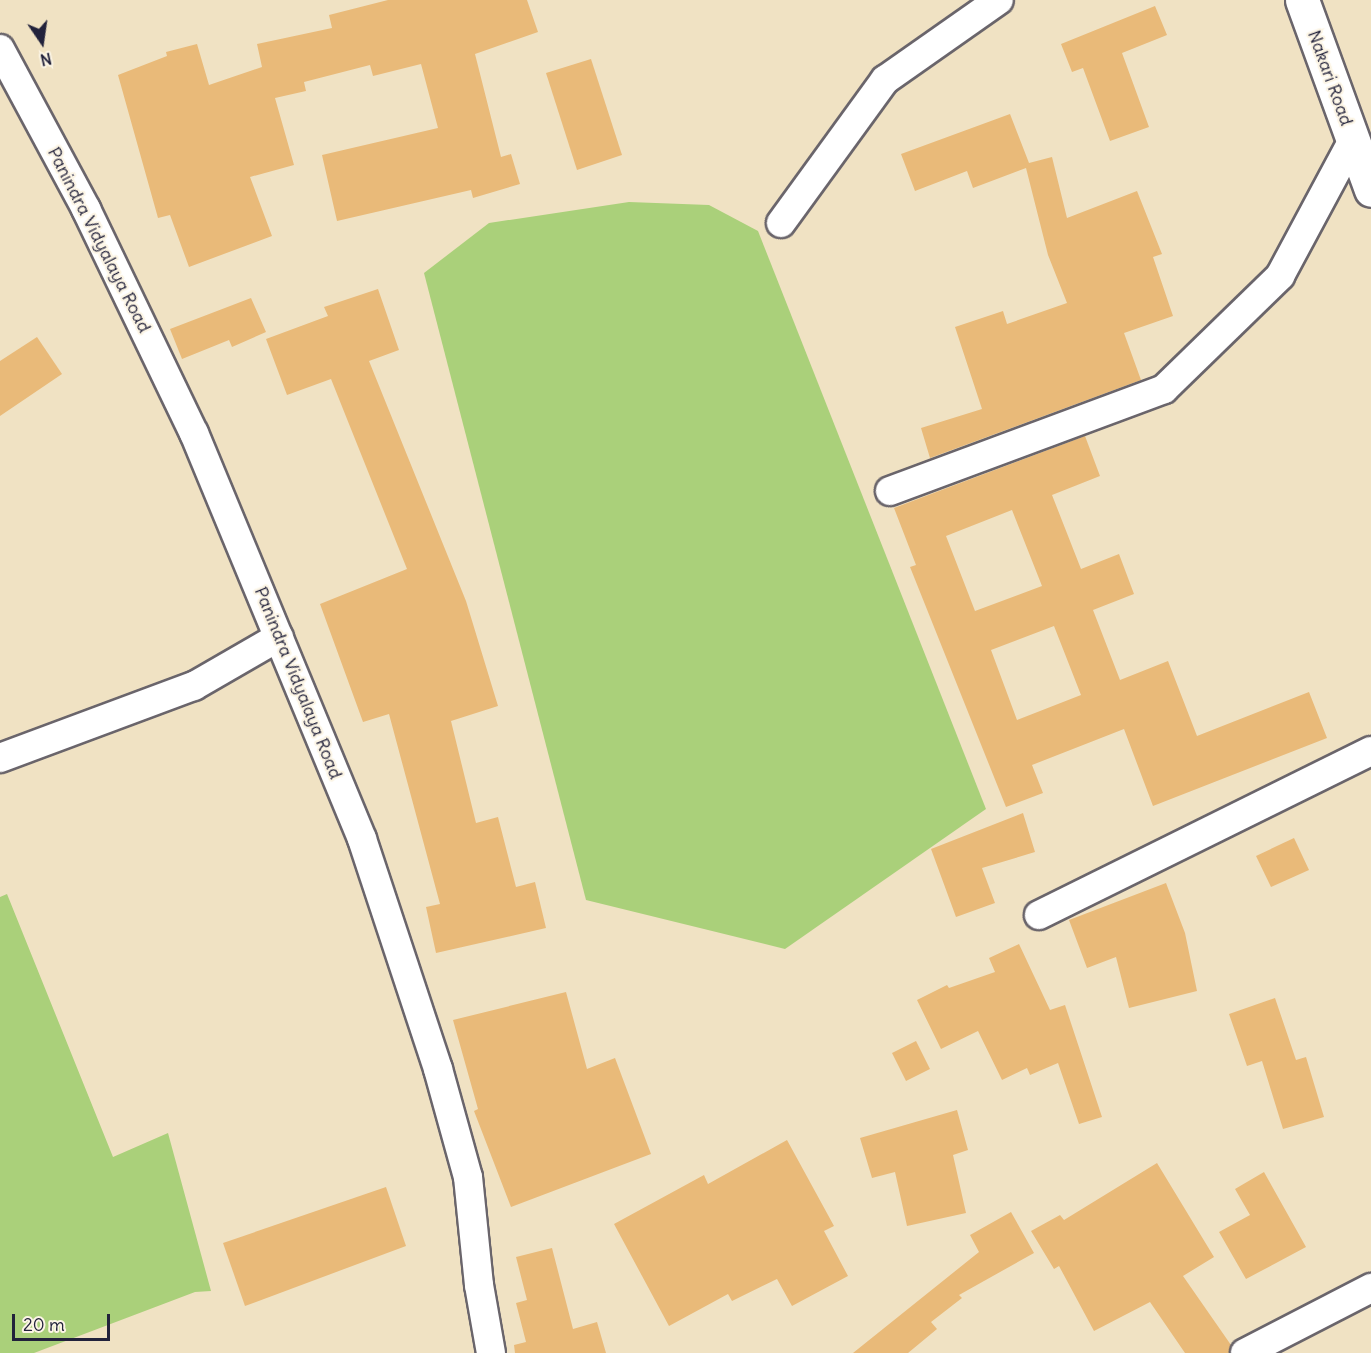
<!DOCTYPE html>
<html>
<head>
<meta charset="utf-8">
<style>
  body { margin:0 }
  #map { position:relative; width:1371px; height:1353px; overflow:hidden; background:#f0e2c3; font-family:Delius,sans-serif }
  div>[style] { position:absolute }
  [style*='--x'] { left:calc(var(--x)*1px); top:calc(var(--y)*1px); width:calc(var(--w)*1px); rotate:calc(var(--a)*1deg) }
  .green>* { inset:0; background:#aad07a }
  .building>* { inset:0; background:#e9ba79 }
  .roads { filter:drop-shadow(2px 0 #6a656b) drop-shadow(-2px 0 #6a656b) drop-shadow(0 2px #6a656b) drop-shadow(0 -2px #6a656b) }
  .minor>* { height:28px; margin:-14px; padding:0 14px; transform-origin:14px; border-radius:14px; background:#fff }
  .tertiary>* { height:33px; margin:-16.5px; padding:0 16.5px; transform-origin:16.5px; border-radius:16.5px; background:#fff }
  span { translate:-50% -50%; white-space:nowrap; text-align:center; line-height:1.15; -webkit-text-stroke:4.5px #fcf5e5; paint-order:stroke }
  .street-label { font-size:18px; color:#22223b }
  .north { position:absolute; left:12px; top:12px; width:60px; height:60px; -webkit-text-stroke:4px #fcf5e5; paint-order:stroke; rotate:167deg; font-size:16px; font-weight:700; line-height:24px; text-align:center; color:#22223b }
  .north::after { content:''; display:block; margin:auto; width:21px; height:27px; background:#22223b; clip-path:polygon(50% 0,100% 100%,50% 72%,0 100%) }
  .scale { position:absolute; left:12px; top:1314px; width:98px; height:27px; box-sizing:border-box; border:3px solid #22223b; border-top:0; padding-left:8px; font-size:18px; line-height:21px; white-space:nowrap; color:#22223b; -webkit-text-stroke:4px #fcf5e5; paint-order:stroke }
</style>
</head>
<body>
<div id="map">
  <div class="green">
    <i style="clip-path:polygon(629px 202px,709px 205px,758px 231px,986px 809px,785px 949px,586px 900px,424px 273px,489px 223px)"></i>
    <i style="clip-path:polygon(7px 894px,113px 1157px,168px 1133px,211px 1291px,195px 1292px,34px 1353px,0 1353px,0 897px)"></i>
  </div>
  <div class="building">
    <i style="clip-path:polygon(388px 0,527px 0,538px 32px,475px 54px,501px 157px,511px 154px,520px 184px,473px 198px,471px 190px,337px 221px,322px 155px,438px 128px,421px 64px,373px 76px,370px 65px,304px 82px,306px 91px,275px 98px,294px 165px,250px 177px,272px 236px,189px 267px,170px 215px,158px 218px,118px 75px,167px 56px,166px 52px,197px 44px,209px 85px,262px 67px,257px 44px,332px 28px,329px 15px)"></i>
    <i style="clip-path:polygon(1155px 6px,1167px 35px,1122px 53px,1149px 127px,1110px 141px,1083px 68px,1072px 72px,1061px 44px)"></i>
    <i style="clip-path:polygon(591px 59px,622px 155px,577px 170px,546px 73px)"></i>
    <i style="clip-path:polygon(1010px 114px,1029px 163px,1052px 157px,1067px 218px,1137px 191px,1162px 254px,1153px 257px,1173px 316px,1124px 333px,1141px 380px,930px 458px,921px 428px,982px 409px,955px 327px,1003px 311px,1007px 324px,1067px 303px,1048px 255px,1026px 168px,973px 188px,967px 171px,915px 191px,901px 154px)"></i>
    <i style="clip-path:polygon(378px 289px,399px 350px,369px 361px,466px 601px,498px 706px,451px 721px,476px 823px,498px 817px,516px 887px,535px 882px,546px 928px,436px 953px,426px 907px,440px 904px,389px 714px,363px 722px,320px 604px,407px 569px,331px 379px,287px 395px,266px 339px,328px 316px,324px 307px)"></i>
    <i style="clip-path:polygon(251px 298px,266px 332px,232px 347px,229px 340px,182px 359px,170px 329px)"></i>
    <i style="clip-path:polygon(37px 337px,62px 374px,0 416px,0 361px)"></i>
    <i style="clip-path:polygon(evenodd,1085px 436px,1100px 476px,1052px 495px,1081px 569px,1119px 554px,1134px 594px,1093px 610px,1120px 680px,1168px 661px,1197px 736px,1309px 692px,1327px 738px,1153px 806px,1124px 729px,1032px 765px,1043px 793px,1006px 807px,910px 567px,916px 565px,894px 508px,1085px 436px,1012px 510px,1042px 586px,975px 611px,946px 536px,1012px 510px,1085px 436px,1054px 626px,1081px 695px,1017px 720px,991px 650px,1054px 626px)"></i>
    <i style="clip-path:polygon(1023px 813px,1035px 852px,982px 868px,995px 903px,956px 917px,931px 849px)"></i>
    <i style="clip-path:polygon(1294px 838px,1309px 870px,1271px 887px,1256px 856px)"></i>
    <i style="clip-path:polygon(1166px 883px,1185px 933px,1197px 991px,1129px 1008px,1116px 957px,1087px 968px,1069px 920px)"></i>
    <i style="clip-path:polygon(1019px 944px,1050px 1010px,1065px 1005px,1102px 1117px,1079px 1124px,1058px 1063px,1030px 1075px,1027px 1068px,1002px 1080px,978px 1031px,941px 1049px,917px 1000px,947px 985px,949px 988px,995px 972px,989px 958px)"></i>
    <i style="clip-path:polygon(566px 992px,587px 1069px,615px 1058px,651px 1154px,511px 1207px,474px 1111px,478px 1109px,453px 1020px)"></i>
    <i style="clip-path:polygon(1275px 998px,1296px 1060px,1306px 1057px,1324px 1117px,1283px 1129px,1262px 1061px,1247px 1066px,1229px 1014px)"></i>
    <i style="clip-path:polygon(916px 1041px,930px 1069px,906px 1081px,892px 1053px)"></i>
    <i style="clip-path:polygon(957px 1110px,968px 1150px,953px 1155px,966px 1213px,907px 1226px,895px 1172px,872px 1178px,860px 1138px)"></i>
    <i style="clip-path:polygon(787px 1140px,834px 1226px,824px 1231px,848px 1276px,792px 1306px,777px 1279px,732px 1301px,728px 1294px,669px 1326px,614px 1224px,704px 1175px,708px 1184px)"></i>
    <i style="clip-path:polygon(1157px 1163px,1214px 1257px,1183px 1276px,1231px 1345px,1229px 1353px,1185px 1353px,1150px 1302px,1094px 1331px,1059px 1266px,1054px 1269px,1031px 1231px,1060px 1215px,1064px 1220px)"></i>
    <i style="clip-path:polygon(1264px 1172px,1306px 1247px,1246px 1279px,1219px 1232px,1250px 1215px,1235px 1189px)"></i>
    <i style="clip-path:polygon(386px 1187px,406px 1246px,245px 1306px,223px 1243px)"></i>
    <i style="clip-path:polygon(1011px 1212px,1034px 1253px,959px 1295px,962px 1298px,931px 1322px,937px 1329px,908px 1353px,853px 1353px,979px 1252px,970px 1235px)"></i>
    <i style="clip-path:polygon(552px 1248px,573px 1329px,597px 1322px,606px 1353px,515px 1353px,514px 1345px,526px 1342px,516px 1303px,527px 1300px,516px 1257px)"></i>
  </div>
  <div class="roads">
    <div class="minor">
      <i style="--x:0;--y:49;--w:182;--a:61.7"></i>
      <i style="--x:86;--y:209;--w:249;--a:64.3"></i>
      <i style="--x:194;--y:433;--w:439;--a:67.5"></i>
      <i style="--x:362;--y:839;--w:242;--a:71.7"></i>
      <i style="--x:438;--y:1069;--w:112;--a:74.5"></i>
      <i style="--x:468;--y:1177;--w:109;--a:84.2"></i>
      <i style="--x:479;--y:1285;--w:69;--a:80"></i>
      <i style="--x:781;--y:223;--w:177;--a:-54"></i>
      <i style="--x:885;--y:80;--w:139;--a:-35.1"></i>
      <i style="--x:890;--y:491;--w:292;--a:-20.4"></i>
      <i style="--x:1164;--y:389;--w:162;--a:-44.2"></i>
      <i style="--x:1280;--y:276;--w:154;--a:-61.8"></i>
      <i style="--x:0;--y:758;--w:207;--a:-20.4"></i>
      <i style="--x:194;--y:686;--w:98;--a:-30"></i>
      <i style="--x:1039;--y:915;--w:370;--a:-26.3"></i>
      <i style="--x:1245;--y:1353;--w:142;--a:-27.3"></i>
    </div>
    <div class="tertiary">
      <i style="--x:1302;--y:0;--w:202;--a:70"></i>
    </div>
  </div>
  <div class="street-label">
    <span style="left:1330px;top:78px;rotate:70deg">Nakari Road</span>
    <span style="left:99px;top:240px;rotate:63deg">Panindra Vidyalaya Road</span>
    <span style="left:298px;top:683px;rotate:68deg">Panindra Vidyalaya Road</span>
  </div>
  <div class="north">N</div>
  <div class="scale">20 m</div>
</div>
</body>
</html>
